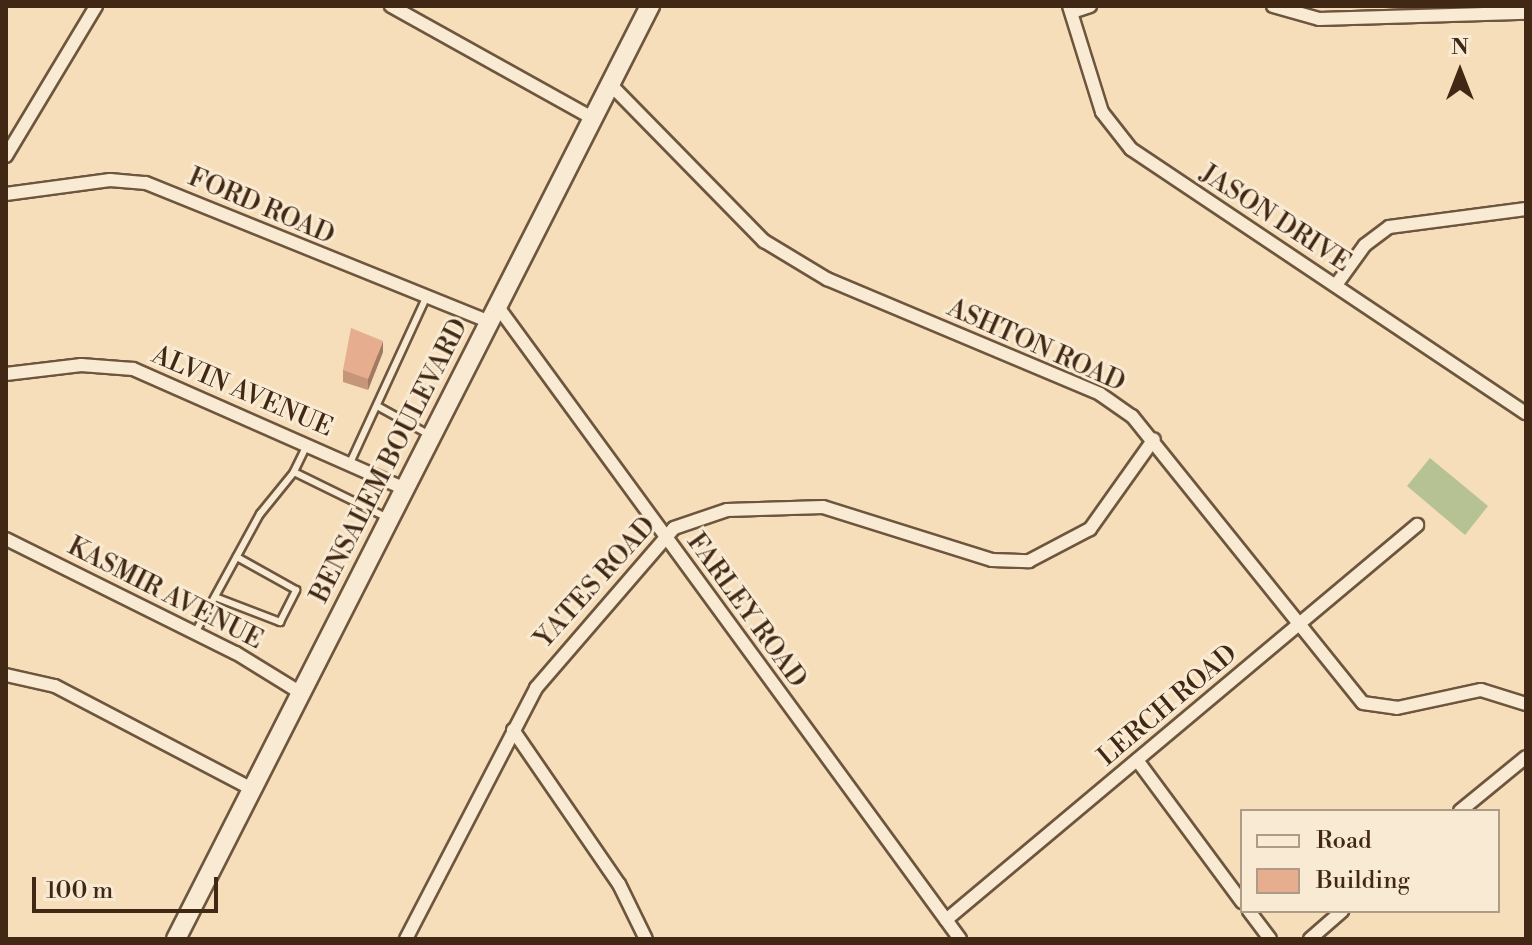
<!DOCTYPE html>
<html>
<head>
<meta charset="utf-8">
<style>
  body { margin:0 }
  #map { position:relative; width:1532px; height:945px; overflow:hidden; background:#f6debb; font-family:"Libre Bodoni",serif }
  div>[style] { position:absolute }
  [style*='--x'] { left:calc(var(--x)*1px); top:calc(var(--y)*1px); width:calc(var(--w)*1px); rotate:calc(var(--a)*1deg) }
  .green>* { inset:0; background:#b7c294 }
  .roads { filter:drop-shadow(2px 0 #6e563e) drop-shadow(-2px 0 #6e563e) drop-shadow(0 2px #6e563e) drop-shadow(0 -2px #6e563e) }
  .service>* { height:6px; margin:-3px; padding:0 3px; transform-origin:3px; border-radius:3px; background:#f9ead3 }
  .minor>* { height:12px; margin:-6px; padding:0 6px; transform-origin:6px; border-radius:6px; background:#f9ead3 }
  .secondary>* { height:18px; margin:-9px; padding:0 9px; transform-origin:9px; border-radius:9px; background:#f9ead3 }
  .wall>* { inset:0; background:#c6967b }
  .shaded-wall>* { inset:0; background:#a17a64 }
  .building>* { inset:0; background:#e6ae8f }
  span { translate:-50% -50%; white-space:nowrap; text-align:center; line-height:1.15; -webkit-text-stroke:6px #f9ead3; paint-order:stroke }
  .street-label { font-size:26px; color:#412815 }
  .frame { position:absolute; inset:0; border:8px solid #412815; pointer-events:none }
  .legend { position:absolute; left:1240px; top:809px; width:260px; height:104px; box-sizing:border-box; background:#f9ead3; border:2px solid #af9c87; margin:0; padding:10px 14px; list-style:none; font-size:24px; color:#412815 }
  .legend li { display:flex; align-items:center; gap:16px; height:40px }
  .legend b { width:40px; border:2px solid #af9c87 }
  .north { position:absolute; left:1420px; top:32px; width:80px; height:80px; -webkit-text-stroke:6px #f9ead3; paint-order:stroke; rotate:0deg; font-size:22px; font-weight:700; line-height:32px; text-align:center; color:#412815 }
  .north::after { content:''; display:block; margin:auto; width:28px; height:36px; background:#412815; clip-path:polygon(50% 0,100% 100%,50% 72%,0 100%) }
  .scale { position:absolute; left:32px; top:877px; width:186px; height:36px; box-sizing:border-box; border:4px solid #412815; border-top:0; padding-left:10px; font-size:24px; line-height:28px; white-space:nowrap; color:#412815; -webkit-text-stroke:6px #f9ead3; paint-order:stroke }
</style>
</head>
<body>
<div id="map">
  <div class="green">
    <i style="clip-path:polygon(1430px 458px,1488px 506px,1465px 535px,1407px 486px)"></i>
  </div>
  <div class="roads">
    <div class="service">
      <i style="--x:379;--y:407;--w:56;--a:28.9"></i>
      <i style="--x:306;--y:447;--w:28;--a:116"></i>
      <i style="--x:294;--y:472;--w:105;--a:26.1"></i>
      <i style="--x:350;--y:463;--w:182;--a:-65.3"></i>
      <i style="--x:215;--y:597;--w:70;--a:21"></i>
      <i style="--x:280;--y:622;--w:36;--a:-63"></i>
      <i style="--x:296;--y:590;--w:68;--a:-150.8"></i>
      <i style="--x:195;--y:633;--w:136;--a:-61.4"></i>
      <i style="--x:260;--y:514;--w:54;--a:-51"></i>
    </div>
    <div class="minor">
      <i style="--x:391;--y:6;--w:232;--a:29.1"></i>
      <i style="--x:1069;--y:6;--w:111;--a:72.7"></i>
      <i style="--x:1102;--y:112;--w:47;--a:51.9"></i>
      <i style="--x:1131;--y:149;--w:475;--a:33.8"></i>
      <i style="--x:1273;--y:6;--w:48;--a:15.8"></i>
      <i style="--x:1319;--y:19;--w:207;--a:-1.7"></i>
      <i style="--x:1072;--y:12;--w:19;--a:-18"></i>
      <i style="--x:611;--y:85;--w:219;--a:45.6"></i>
      <i style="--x:764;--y:241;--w:74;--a:31.1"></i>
      <i style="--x:827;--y:279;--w:296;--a:22.8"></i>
      <i style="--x:1100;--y:394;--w:39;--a:35"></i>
      <i style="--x:1132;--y:416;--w:368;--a:51.2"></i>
      <i style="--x:1363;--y:703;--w:34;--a:8"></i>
      <i style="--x:1397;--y:708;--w:86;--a:-12.1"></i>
      <i style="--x:1481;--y:690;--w:47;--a:17.3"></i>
      <i style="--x:6;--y:156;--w:175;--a:-59"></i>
      <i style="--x:6;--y:194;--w:105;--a:-7.7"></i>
      <i style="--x:110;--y:180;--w:36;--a:5"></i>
      <i style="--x:146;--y:183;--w:371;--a:22"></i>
      <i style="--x:1336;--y:285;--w:49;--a:-54.1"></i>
      <i style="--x:1365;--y:245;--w:30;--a:-37"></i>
      <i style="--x:1389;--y:227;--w:138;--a:-7.5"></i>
      <i style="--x:498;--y:307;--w:783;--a:53.83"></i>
      <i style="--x:6;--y:374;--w:76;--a:-6.8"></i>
      <i style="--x:81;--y:365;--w:52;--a:4.4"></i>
      <i style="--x:133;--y:369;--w:297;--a:23.8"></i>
      <i style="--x:6;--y:539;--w:257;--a:26.4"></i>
      <i style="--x:236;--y:653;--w:76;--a:31.6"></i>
      <i style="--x:6;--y:675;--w:50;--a:12.7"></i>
      <i style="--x:55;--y:686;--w:222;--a:27.6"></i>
      <i style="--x:513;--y:730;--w:187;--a:55.5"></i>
      <i style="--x:619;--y:884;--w:61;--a:63.9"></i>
      <i style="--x:1137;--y:760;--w:177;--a:53.5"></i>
      <i style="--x:1460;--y:811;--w:85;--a:-39.3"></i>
      <i style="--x:1249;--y:911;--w:35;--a:53"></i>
      <i style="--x:946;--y:920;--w:615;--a:-39.98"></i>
      <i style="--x:406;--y:939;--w:283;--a:-62.6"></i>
      <i style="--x:536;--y:688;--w:211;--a:-49.2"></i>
      <i style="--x:674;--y:528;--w:56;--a:-18.8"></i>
      <i style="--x:727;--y:510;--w:96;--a:-1.8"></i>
      <i style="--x:823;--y:507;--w:177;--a:17.4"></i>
      <i style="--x:992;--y:560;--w:37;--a:2"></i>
      <i style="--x:1029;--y:561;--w:69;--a:-27.7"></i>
      <i style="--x:1090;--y:529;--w:110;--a:-54.6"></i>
      <i style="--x:1310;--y:939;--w:43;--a:-41.2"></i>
    </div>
    <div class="secondary">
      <i style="--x:176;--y:939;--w:1047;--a:-63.07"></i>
    </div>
  </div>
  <div class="wall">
    <i style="clip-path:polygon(383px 352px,368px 390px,343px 382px,343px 370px)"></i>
  </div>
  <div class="shaded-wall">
    <i style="clip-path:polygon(383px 341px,383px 352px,368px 390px,368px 379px)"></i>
  </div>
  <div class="building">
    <i style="clip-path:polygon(351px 328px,383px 341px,368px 379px,343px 370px)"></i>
  </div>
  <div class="street-label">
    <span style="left:261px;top:207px;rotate:23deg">FORD ROAD</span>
    <span style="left:1275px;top:219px;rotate:33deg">JASON DRIVE</span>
    <span style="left:1036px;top:346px;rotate:24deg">ASHTON ROAD</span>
    <span style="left:242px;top:392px;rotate:23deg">ALVIN AVENUE</span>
    <span style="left:390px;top:461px;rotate:-63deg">BENSALEM BOULEVARD</span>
    <span style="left:596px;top:583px;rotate:-48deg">YATES ROAD</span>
    <span style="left:165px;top:594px;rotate:27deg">KASMIR AVENUE</span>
    <span style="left:746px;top:611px;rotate:54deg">FARLEY ROAD</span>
    <span style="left:1168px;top:706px;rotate:-40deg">LERCH ROAD</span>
  </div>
  <div class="frame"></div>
  <ul class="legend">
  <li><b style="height:10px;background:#f9ead3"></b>Road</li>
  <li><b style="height:22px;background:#e6ae8f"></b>Building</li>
  </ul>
  <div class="north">N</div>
  <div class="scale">100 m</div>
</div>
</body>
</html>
